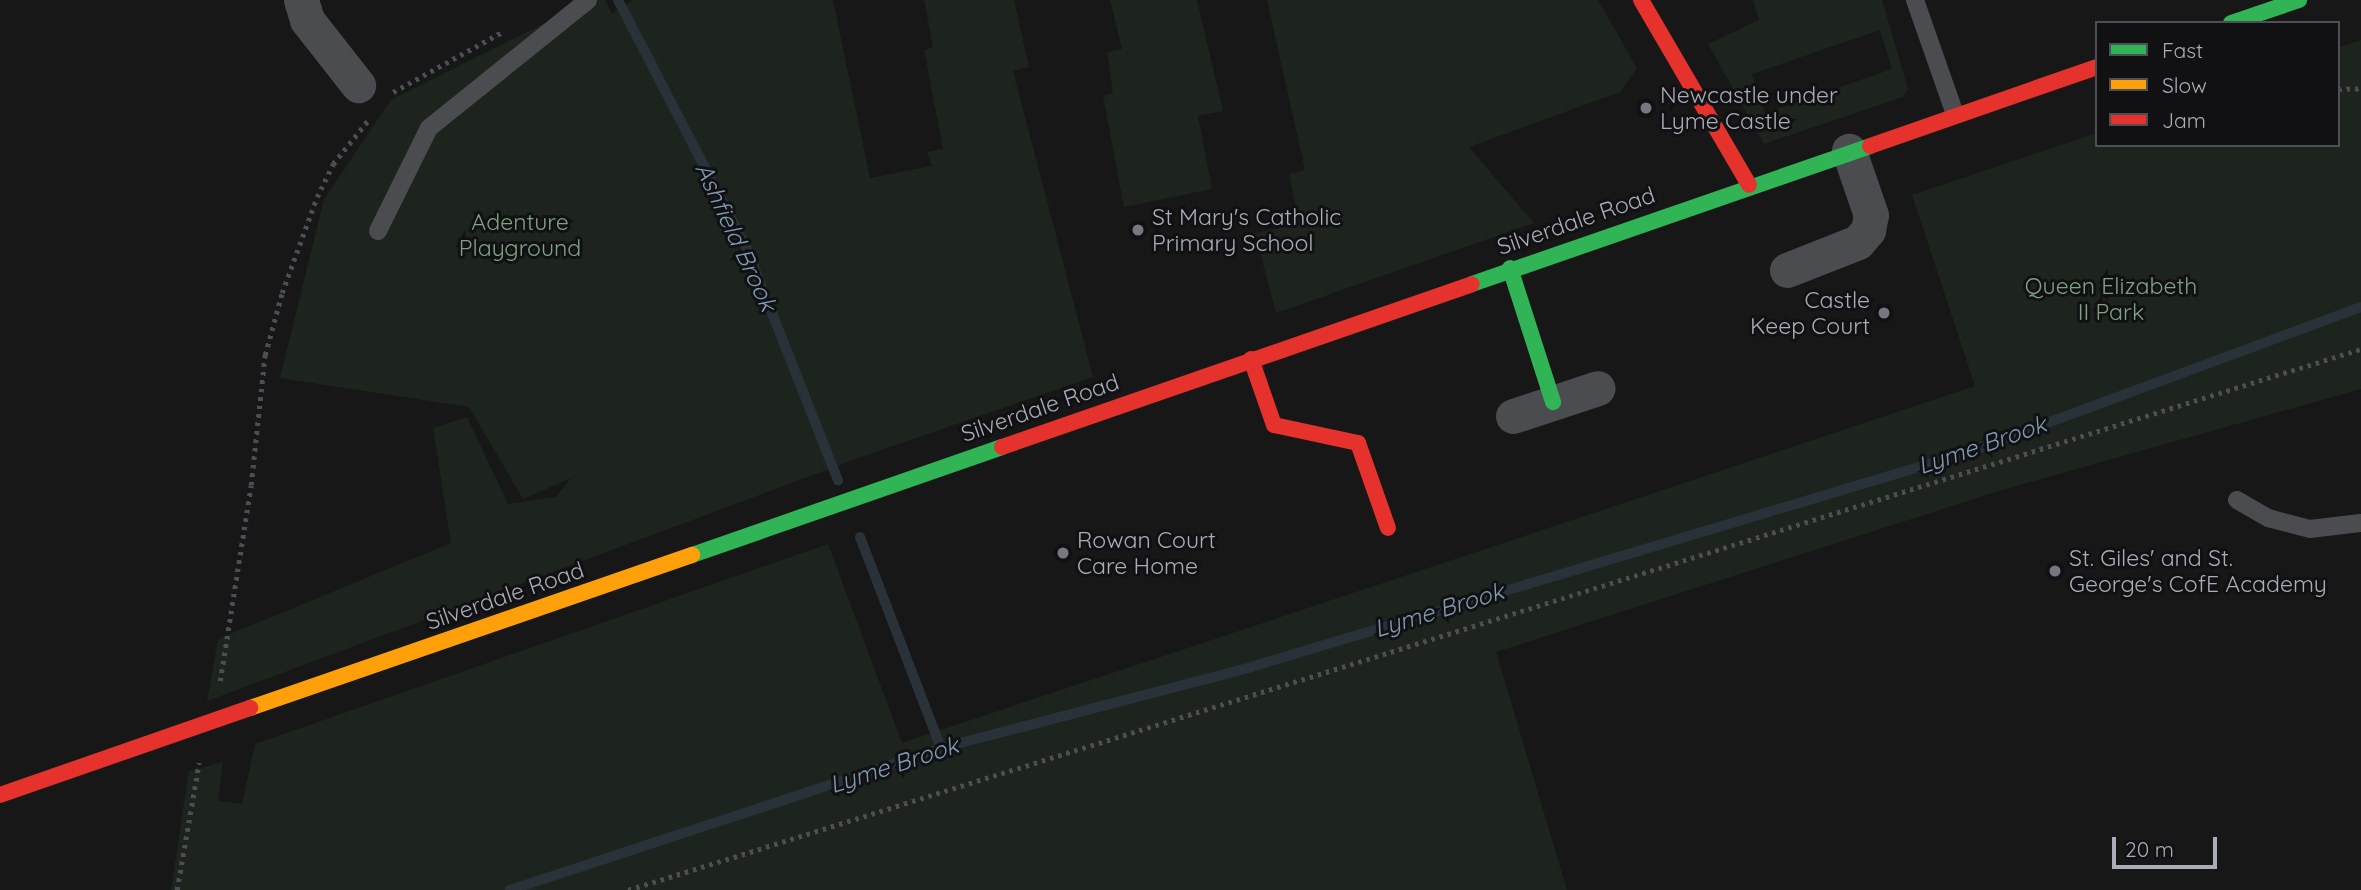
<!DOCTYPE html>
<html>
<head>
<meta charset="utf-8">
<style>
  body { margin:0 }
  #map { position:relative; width:2361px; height:890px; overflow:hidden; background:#171717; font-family:Quicksand,sans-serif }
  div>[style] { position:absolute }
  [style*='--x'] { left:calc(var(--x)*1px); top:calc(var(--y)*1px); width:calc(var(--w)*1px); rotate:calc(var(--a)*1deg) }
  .green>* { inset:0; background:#1d241e }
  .stream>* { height:10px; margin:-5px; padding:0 5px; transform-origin:5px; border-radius:5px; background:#2a3239 }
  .path>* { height:4.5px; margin-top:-2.25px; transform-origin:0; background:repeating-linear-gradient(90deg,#4d4e52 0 3.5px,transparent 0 8.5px) }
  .lane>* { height:18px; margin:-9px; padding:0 9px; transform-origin:9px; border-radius:9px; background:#4b4c50 }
  .street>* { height:35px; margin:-17.5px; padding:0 17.5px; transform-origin:17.5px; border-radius:17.5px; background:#4b4c50 }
  .fast>* { height:16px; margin:-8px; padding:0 8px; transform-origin:8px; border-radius:8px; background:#30b455 }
  .slow>* { height:16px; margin:-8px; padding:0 8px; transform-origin:8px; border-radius:8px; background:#ff9f0a }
  .jam>* { height:16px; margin:-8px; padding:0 8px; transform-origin:8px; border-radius:8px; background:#e5322d }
  .dots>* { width:19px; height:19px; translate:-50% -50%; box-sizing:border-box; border:4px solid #111113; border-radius:50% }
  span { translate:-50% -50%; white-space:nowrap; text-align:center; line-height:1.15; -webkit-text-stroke:6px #111113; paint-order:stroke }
  .poi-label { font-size:23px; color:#a8adb8 }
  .left { translate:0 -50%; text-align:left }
  .right { translate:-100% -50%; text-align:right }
  .street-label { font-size:23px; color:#a8adb8 }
  .park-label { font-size:23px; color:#7fa381 }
  .water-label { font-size:24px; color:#7f9bb3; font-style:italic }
  .legend { position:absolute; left:2095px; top:21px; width:245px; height:126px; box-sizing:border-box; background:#111113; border:2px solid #4d4f55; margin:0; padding:9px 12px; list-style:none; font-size:21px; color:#a8adb8 }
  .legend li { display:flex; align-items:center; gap:14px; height:35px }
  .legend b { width:35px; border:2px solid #4d4f55 }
  .scale { position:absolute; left:2112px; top:837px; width:105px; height:32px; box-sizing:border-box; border:4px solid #a8adb8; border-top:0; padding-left:9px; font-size:21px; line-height:24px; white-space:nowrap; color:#a8adb8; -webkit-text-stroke:5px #111113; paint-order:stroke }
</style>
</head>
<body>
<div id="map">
  <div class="green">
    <i style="clip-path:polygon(591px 0,605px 0,612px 14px,633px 0,833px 0,870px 178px,932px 166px,927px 152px,943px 149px,924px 50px,933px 47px,924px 0,1014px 0,1029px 67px,1013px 71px,1093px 377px,864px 456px,207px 701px,218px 639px,451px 543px,433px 428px,467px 417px,508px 504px,556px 497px,571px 478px,523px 499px,469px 407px,280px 378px,324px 199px,391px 100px)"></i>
    <i style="clip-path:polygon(1110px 0,1197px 0,1223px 111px,1198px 116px,1212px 189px,1124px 207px,1103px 96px,1113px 93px,1107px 52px,1122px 49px)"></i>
    <i style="clip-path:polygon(1267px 0,1598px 0,1637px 68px,1620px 92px,1469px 147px,1534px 223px,1276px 313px,1255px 233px,1299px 224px,1289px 174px,1305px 170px)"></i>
    <i style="clip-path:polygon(evenodd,1753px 0,1882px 0,1908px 89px,1903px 97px,1764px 144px,1708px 44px,1759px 20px,1753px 0,1880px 30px,1892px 69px,1765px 113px,1752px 74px,1880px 30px)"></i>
    <i style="clip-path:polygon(2361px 40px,2361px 389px,2002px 490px,1496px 652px,1567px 890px,171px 890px,189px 771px,223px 762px,218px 801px,242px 804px,255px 744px,828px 544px,902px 743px,1975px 386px,1912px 195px,2097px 133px,2097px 145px,2338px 145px,2338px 48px)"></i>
  </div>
  <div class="stream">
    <i style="--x:618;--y:0;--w:278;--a:62.6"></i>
    <i style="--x:746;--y:247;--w:251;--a:68.5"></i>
    <i style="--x:860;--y:537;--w:226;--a:69"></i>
    <i style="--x:510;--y:890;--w:454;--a:-18.2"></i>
    <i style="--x:941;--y:748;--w:320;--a:-14.6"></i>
    <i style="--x:1251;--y:667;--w:749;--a:-16.67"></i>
    <i style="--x:1969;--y:452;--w:418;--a:-20.3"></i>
  </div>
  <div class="path">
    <i style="--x:2338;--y:89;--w:23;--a:-2"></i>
    <i style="--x:393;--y:92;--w:124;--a:-28.8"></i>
    <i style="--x:220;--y:681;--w:198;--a:-81"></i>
    <i style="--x:251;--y:485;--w:131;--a:-83.9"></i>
    <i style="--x:265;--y:355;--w:64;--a:-74.7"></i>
    <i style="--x:282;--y:293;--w:102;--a:-70"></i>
    <i style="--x:317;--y:197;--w:37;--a:-64"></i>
    <i style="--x:333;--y:164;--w:58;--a:-51.3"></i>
    <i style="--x:177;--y:890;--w:129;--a:-80.2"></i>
    <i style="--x:628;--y:890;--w:1815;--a:-17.34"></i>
  </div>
  <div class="lane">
    <i style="--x:1915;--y:0;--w:121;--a:70.7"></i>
    <i style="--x:378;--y:231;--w:115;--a:-63.7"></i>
    <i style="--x:429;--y:128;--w:204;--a:-38.8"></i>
    <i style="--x:2237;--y:500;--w:36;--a:30"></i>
    <i style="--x:2268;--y:518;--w:43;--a:14.7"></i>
    <i style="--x:2310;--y:529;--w:51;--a:-6.7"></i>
  </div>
  <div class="street">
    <i style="--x:301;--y:0;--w:21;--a:73"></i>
    <i style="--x:307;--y:20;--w:83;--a:51.9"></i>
    <i style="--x:1787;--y:270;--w:76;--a:-21.5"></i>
    <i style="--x:1858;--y:242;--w:16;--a:-50"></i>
    <i style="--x:1868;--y:230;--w:15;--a:-79"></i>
    <i style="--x:1871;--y:215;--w:68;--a:-109"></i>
    <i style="--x:1513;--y:416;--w:89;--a:-18.2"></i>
  </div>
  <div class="fast">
    <i style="--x:2231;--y:23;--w:72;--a:-18.7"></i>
    <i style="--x:1510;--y:268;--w:141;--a:72.2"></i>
    <i style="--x:1472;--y:284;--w:421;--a:-19.1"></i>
    <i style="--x:692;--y:555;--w:328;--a:-19.2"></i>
  </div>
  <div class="slow">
    <i style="--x:250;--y:708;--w:468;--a:-19.1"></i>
  </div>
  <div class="jam">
    <i style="--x:1641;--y:0;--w:214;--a:59.7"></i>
    <i style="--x:1870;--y:146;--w:240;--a:-19.2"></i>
    <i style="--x:1251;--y:359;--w:70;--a:70.8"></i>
    <i style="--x:1274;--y:425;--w:86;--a:12.1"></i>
    <i style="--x:1358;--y:443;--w:90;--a:70.6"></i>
    <i style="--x:1002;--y:447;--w:497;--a:-19.1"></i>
    <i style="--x:0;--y:795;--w:265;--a:-19.2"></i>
  </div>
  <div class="dots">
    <i style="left:1646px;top:108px;background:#757880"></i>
    <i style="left:1138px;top:230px;background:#757880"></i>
    <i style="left:1884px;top:313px;background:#757880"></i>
    <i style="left:1063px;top:553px;background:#757880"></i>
    <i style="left:2055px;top:571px;background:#757880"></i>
  </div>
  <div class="poi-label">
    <span class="left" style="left:1660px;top:108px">Newcastle under<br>Lyme Castle</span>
    <span class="left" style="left:1152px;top:230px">St Mary's Catholic<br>Primary School</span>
    <span class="right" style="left:1870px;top:313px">Castle<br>Keep Court</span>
    <span class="left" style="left:1077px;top:553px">Rowan Court<br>Care Home</span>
    <span class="left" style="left:2069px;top:571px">St. Giles' and St.<br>George's CofE Academy</span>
  </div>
  <div class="street-label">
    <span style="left:1576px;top:221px;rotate:-19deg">Silverdale Road</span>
    <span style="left:1040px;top:408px;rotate:-19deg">Silverdale Road</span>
    <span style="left:505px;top:596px;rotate:-19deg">Silverdale Road</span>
  </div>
  <div class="park-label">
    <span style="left:520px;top:235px">Adenture<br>Playground</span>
    <span style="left:2111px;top:299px">Queen Elizabeth<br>II Park</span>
  </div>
  <div class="water-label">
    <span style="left:736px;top:237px;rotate:65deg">Ashfield Brook</span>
    <span style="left:1982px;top:445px;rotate:-19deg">Lyme Brook</span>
    <span style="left:1439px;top:610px;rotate:-17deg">Lyme Brook</span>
    <span style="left:894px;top:765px;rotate:-18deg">Lyme Brook</span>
  </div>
  <ul class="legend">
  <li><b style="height:9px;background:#30b455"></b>Fast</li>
  <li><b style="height:9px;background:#ff9f0a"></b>Slow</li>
  <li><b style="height:9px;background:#e5322d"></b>Jam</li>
  </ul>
  <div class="scale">20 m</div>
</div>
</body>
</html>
